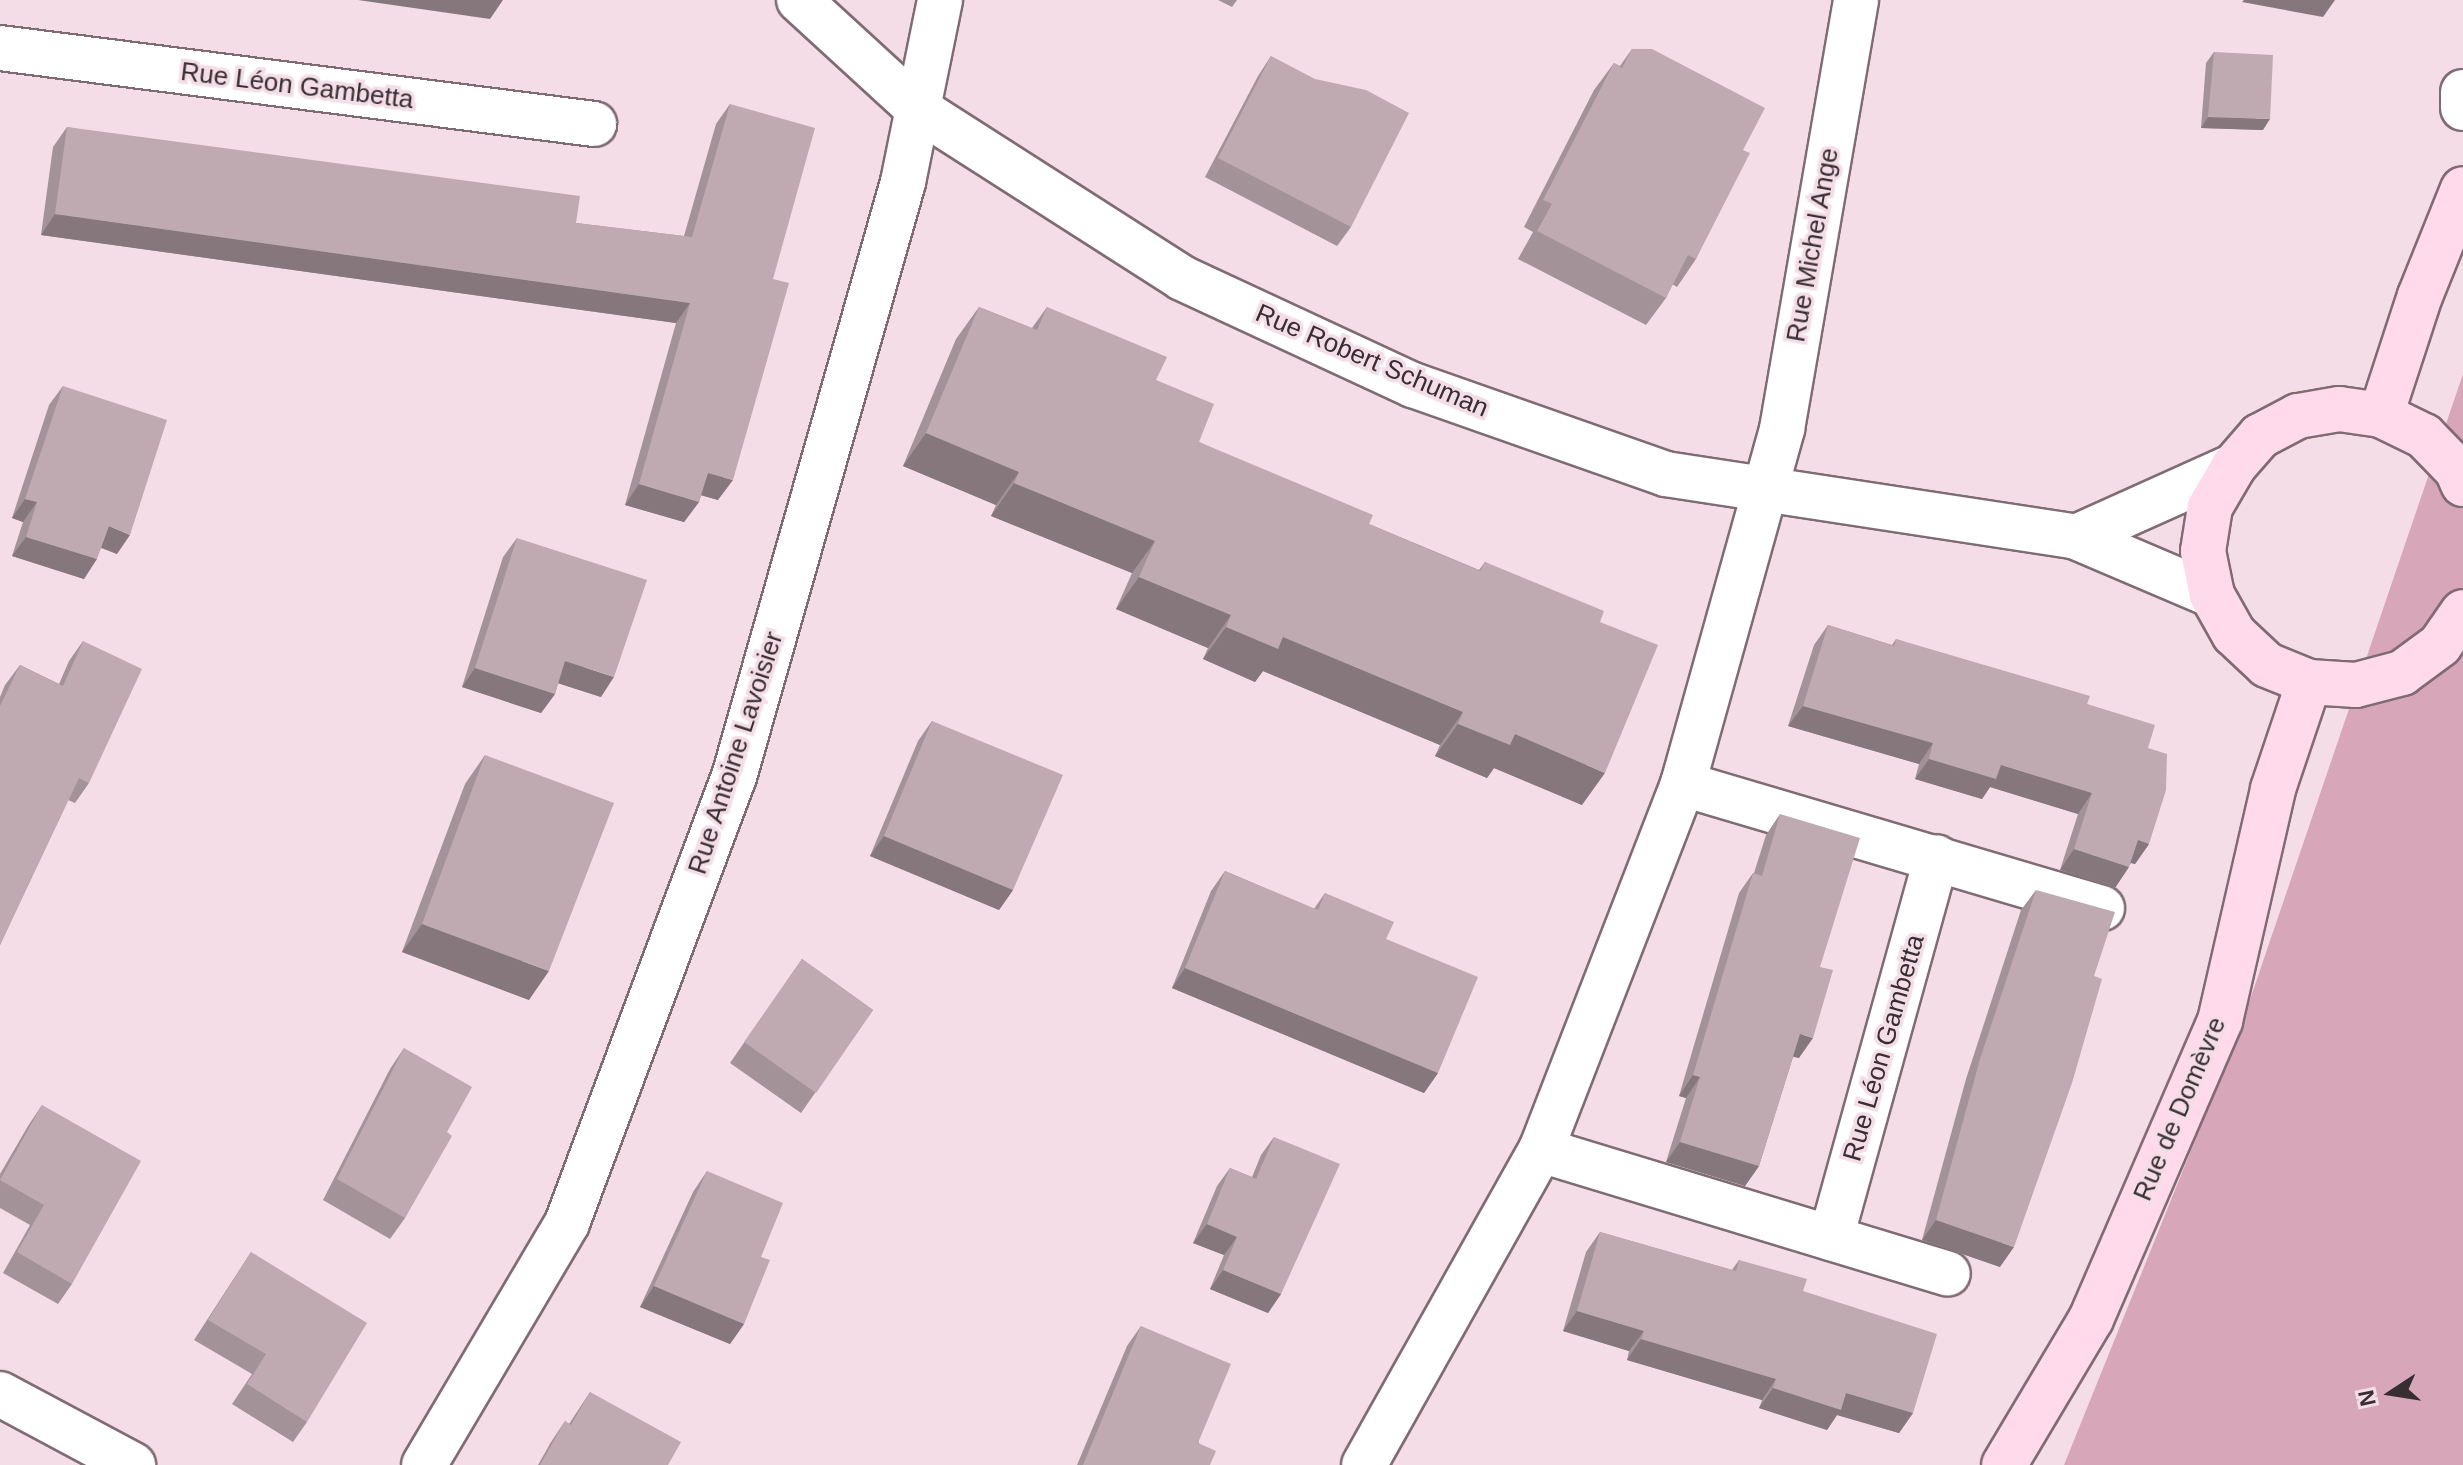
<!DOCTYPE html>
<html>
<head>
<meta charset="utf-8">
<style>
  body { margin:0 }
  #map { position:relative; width:2463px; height:1465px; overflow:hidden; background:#f4dde6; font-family:Arial,sans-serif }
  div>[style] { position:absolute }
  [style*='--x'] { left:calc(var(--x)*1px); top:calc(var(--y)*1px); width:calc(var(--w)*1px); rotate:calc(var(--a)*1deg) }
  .green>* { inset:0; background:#d7a6b9 }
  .roads { filter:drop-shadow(2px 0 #7f6c73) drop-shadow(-2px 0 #7f6c73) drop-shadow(0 2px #7f6c73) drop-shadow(0 -2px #7f6c73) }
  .street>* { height:44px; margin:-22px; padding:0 22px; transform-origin:22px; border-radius:22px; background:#fff }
  .secondary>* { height:44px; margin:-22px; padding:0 22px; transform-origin:22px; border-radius:22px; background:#ffdaeb }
  .wall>* { inset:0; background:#a49299 }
  .shaded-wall>* { inset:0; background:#86777d }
  .building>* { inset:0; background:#bfaab2 }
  span { translate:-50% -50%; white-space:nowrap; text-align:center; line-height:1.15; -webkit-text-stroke:7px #f4dde6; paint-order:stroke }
  .street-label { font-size:26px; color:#362e31 }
  .north { position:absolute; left:2351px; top:1353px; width:80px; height:80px; -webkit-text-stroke:6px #f4dde6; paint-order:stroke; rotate:258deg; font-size:22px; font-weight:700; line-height:32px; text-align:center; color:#362e31 }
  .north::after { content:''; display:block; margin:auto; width:28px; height:36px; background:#362e31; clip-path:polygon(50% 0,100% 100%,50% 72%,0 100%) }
</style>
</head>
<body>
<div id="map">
  <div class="green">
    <i style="clip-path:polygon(2463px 374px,2463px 1465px,2064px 1465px,2240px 1029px)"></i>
  </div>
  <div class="roads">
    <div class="street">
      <i style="--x:799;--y:0;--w:161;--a:42.5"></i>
      <i style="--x:918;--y:109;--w:313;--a:32.6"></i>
      <i style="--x:1182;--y:278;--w:255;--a:24.9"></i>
      <i style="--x:1413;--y:385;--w:268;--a:19.4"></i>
      <i style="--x:1666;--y:474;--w:415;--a:8.7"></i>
      <i style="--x:2076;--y:537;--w:148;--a:23.1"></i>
      <i style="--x:0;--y:48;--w:599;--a:7.29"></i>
      <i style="--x:2463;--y:92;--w:16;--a:90"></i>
      <i style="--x:2076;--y:537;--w:173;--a:-24.2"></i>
      <i style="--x:1683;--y:784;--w:437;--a:16.5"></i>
      <i style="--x:1541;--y:1150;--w:425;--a:16.9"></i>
      <i style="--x:1831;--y:1238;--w:395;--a:-74.5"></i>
      <i style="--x:0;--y:1394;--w:151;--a:28.1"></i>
      <i style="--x:424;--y:1465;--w:281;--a:-59.4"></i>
      <i style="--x:567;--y:1223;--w:476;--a:-69.5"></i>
      <i style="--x:734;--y:777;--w:619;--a:-74.14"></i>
      <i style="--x:903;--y:182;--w:186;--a:-78.5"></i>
      <i style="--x:1364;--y:1465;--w:361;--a:-60.7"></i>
      <i style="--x:1541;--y:1150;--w:393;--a:-68.8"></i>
      <i style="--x:1683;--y:784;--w:369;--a:-74.4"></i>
      <i style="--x:1782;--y:429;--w:435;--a:-80.2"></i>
    </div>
    <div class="secondary">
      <i style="--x:2381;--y:415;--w:125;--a:-71.9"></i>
      <i style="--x:2420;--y:296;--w:115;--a:-68.1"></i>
      <i style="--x:2463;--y:484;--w:15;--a:-113"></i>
      <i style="--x:2457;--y:470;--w:47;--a:-134.1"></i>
      <i style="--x:2424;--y:436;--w:48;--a:-154"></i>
      <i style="--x:2381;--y:415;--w:42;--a:-171.9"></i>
      <i style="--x:2339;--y:409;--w:42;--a:170.3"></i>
      <i style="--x:2298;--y:416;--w:43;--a:152.2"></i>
      <i style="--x:2260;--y:436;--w:40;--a:131"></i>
      <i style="--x:2234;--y:466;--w:48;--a:120.3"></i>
      <i style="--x:2210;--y:507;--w:45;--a:99"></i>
      <i style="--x:2203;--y:551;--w:45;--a:78.4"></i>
      <i style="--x:2212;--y:595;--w:45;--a:60.6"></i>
      <i style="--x:2234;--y:634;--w:45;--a:43.2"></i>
      <i style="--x:2267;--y:665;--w:45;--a:22"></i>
      <i style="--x:2309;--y:682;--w:47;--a:3.7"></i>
      <i style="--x:2356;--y:685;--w:48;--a:-14.6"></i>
      <i style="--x:2402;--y:673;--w:47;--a:-36.4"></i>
      <i style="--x:2440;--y:645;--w:40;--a:-55.1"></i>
      <i style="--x:2004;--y:1465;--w:170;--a:-59.2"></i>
      <i style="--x:2091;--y:1319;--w:325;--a:-66.6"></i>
      <i style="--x:2220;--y:1021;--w:238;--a:-77.1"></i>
      <i style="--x:2273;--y:789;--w:113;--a:-71.4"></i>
    </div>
  </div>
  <div class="wall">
    <i style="clip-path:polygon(1218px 0,1237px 0,1232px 7px)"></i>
    <i style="clip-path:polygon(1632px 49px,1743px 150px,1696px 259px,1677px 287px,1672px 284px,1666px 298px,1646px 325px,1518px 259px,1533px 232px,1524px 227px,1594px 90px,1614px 63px,1620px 66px)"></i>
    <i style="clip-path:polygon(2214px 52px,2263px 130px,2201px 128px,2206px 63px)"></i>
    <i style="clip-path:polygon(1271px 56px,1351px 227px,1337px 246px,1205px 177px,1258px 76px)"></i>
    <i style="clip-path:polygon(730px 104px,773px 279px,718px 500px,701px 495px,699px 502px,684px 522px,625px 505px,676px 323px,41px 235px,53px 147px,67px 127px,576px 223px,684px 236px,716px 124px)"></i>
    <i style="clip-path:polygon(979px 307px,1032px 328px,1047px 307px,1156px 380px,1199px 442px,1369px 524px,1479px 570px,1485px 562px,1600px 622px,1582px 805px,1494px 768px,1487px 778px,1435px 756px,1440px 745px,1263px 671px,1255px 682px,1203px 659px,1208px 648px,1116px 609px,1132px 573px,991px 516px,996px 505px,903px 466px,956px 339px)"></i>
    <i style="clip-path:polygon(63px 386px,117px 554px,101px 548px,84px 579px,12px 556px,23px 522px,12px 518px,49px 405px)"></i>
    <i style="clip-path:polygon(517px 538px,601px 697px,558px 683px,555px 694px,541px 713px,462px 687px,503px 557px)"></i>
    <i style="clip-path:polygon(1828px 625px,1892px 645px,1896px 639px,2087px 704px,2148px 748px,2149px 844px,2135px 864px,2131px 863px,2115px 888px,2060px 870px,2078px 814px,1990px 787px,1982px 799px,1915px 779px,1919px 764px,1788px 726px,1814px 645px)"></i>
    <i style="clip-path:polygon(83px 641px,89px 783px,75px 803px,68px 800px,0 945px,0 697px,5px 685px,20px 665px,59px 684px,69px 661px)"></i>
    <i style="clip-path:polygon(932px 721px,1013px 890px,999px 910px,870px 856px,918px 741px)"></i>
    <i style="clip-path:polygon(485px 755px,529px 1000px,402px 952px,465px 784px)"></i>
    <i style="clip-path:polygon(1780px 814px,1820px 967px,1799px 1058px,1793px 1057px,1759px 1166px,1745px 1186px,1666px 1162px,1686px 1098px,1679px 1096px,1739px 893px,1753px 873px,1754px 873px,1766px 835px)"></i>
    <i style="clip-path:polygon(1225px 871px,1314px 909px,1325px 893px,1386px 939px,1438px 1073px,1424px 1093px,1172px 988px,1211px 891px)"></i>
    <i style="clip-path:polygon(2036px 890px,2000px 1267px,1922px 1240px,1966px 1079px,2021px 910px)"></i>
    <i style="clip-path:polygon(802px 959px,873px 1010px,801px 1113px,730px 1063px)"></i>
    <i style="clip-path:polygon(404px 1048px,447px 1132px,405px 1218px,390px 1239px,323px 1200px,390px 1069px)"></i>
    <i style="clip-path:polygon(42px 1105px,72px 1284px,58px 1304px,3px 1273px,30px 1225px,0 1208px,0 1174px,28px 1126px)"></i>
    <i style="clip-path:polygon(1274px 1137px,1281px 1294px,1268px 1313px,1210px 1289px,1224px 1255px,1193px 1243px,1217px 1186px,1230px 1168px,1252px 1177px,1261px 1155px)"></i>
    <i style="clip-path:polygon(707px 1171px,761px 1257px,744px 1324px,730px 1344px,640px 1307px,693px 1192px)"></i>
    <i style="clip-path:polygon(1600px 1232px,1732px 1270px,1739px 1260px,1803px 1291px,1913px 1413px,1899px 1433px,1837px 1415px,1827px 1430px,1759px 1408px,1762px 1400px,1627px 1360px,1629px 1351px,1563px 1331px,1586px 1252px)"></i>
    <i style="clip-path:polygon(251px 1252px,307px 1422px,293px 1442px,232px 1404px,252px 1374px,194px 1340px)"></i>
    <i style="clip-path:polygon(1141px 1326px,1210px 1465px,1077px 1465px,1127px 1346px)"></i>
    <i style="clip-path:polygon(590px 1392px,668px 1465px,538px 1465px,551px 1442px,565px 1421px,569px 1424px)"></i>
  </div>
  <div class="shaded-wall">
    <i style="clip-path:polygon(358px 0,503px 0,490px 19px)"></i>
    <i style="clip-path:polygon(2244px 0,2335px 0,2323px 17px,2242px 2px)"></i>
    <i style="clip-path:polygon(2208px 117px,2270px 119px,2263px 130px,2201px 128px)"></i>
    <i style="clip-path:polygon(55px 214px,690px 303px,676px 323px,41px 235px)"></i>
    <i style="clip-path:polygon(926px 433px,1019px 472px,996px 505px,903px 466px)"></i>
    <i style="clip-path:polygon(708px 473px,733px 480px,718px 500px,693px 493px)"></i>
    <i style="clip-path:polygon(1014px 483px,1155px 541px,1132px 573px,991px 516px)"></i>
    <i style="clip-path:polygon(639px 484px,699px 502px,684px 522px,625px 505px)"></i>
    <i style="clip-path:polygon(25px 499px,37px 502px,23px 522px,12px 518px)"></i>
    <i style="clip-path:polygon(109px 526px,130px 535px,117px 554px,95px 545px)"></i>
    <i style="clip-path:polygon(26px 537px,97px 559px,84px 579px,12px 556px)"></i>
    <i style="clip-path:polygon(1139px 577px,1231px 615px,1208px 648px,1116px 609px)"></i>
    <i style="clip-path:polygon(1226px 627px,1283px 637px,1463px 712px,1440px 745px,1263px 671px,1255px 682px,1203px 659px)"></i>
    <i style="clip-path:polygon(565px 661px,614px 677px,601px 697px,551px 681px)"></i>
    <i style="clip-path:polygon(475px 668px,555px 694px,541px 713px,462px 687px)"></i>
    <i style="clip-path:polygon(1803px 706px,1933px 743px,1919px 764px,1788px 726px)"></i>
    <i style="clip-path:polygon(1458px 724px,1515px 734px,1605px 773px,1582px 805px,1494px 768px,1487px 778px,1435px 756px)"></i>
    <i style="clip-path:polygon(1929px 759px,2001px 765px,2092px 793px,2078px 814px,1990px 787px,1982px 799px,1915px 779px)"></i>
    <i style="clip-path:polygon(884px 836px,1013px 890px,999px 910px,870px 856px)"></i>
    <i style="clip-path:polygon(2138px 840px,2149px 844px,2135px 864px,2124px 861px)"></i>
    <i style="clip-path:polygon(2074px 849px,2129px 867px,2115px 888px,2060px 870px)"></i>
    <i style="clip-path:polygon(422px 924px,549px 971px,529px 1000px,402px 952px)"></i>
    <i style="clip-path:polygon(1185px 968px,1438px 1073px,1424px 1093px,1172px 988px)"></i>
    <i style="clip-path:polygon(1800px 1034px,1813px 1038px,1799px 1058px,1786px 1054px)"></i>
    <i style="clip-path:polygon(1693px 1075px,1700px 1077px,1686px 1098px,1679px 1096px)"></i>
    <i style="clip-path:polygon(1680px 1142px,1759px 1166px,1745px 1186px,1666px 1162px)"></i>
    <i style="clip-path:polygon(1936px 1220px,2014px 1247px,2000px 1267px,1922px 1240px)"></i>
    <i style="clip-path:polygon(1207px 1224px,1237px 1237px,1224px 1255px,1193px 1243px)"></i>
    <i style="clip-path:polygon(1223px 1270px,1281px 1294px,1268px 1313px,1210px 1289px)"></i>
    <i style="clip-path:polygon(654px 1286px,744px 1324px,730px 1344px,640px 1307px)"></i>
    <i style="clip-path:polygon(1577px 1311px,1644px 1331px,1629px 1351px,1563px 1331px)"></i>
    <i style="clip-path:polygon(1641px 1339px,1776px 1379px,1762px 1400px,1627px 1360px)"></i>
    <i style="clip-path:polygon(1773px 1388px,1846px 1393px,1913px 1413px,1899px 1433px,1837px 1415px,1827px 1430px,1759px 1408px)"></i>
  </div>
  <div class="building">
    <i style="clip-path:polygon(1632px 49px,1652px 49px,1765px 108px,1743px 150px,1750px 153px,1696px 259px,1688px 255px,1666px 298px,1537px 231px,1552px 204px,1543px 200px,1614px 63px,1622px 68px)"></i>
    <i style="clip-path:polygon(2214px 52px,2273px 55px,2270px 119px,2208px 117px)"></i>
    <i style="clip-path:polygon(1271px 56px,1315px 79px,1366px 90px,1409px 113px,1351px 227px,1218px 158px)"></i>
    <i style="clip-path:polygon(730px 104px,815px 128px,773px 279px,789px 283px,733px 480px,708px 473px,699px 502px,639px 484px,690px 303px,55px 214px,67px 127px,580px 196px,576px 223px,692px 237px)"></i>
    <i style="clip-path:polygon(979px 307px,1037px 330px,1047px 307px,1167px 357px,1156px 380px,1214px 404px,1199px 442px,1373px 515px,1369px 524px,1480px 571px,1485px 562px,1604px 611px,1600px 622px,1658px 645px,1605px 773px,1515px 734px,1510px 745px,1458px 724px,1463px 712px,1283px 637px,1278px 649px,1226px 627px,1231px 615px,1139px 577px,1155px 541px,1014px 483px,1019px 472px,926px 433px)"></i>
    <i style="clip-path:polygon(63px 386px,167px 420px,130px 535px,109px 526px,97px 559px,26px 537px,37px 502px,25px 499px)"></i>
    <i style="clip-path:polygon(517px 538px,647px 580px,614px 677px,565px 661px,555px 694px,475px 668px)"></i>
    <i style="clip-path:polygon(1828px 625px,1894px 646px,1896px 639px,2090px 696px,2087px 704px,2155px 725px,2148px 748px,2167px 754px,2166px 790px,2149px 844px,2138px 840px,2129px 867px,2074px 849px,2092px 793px,2001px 765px,1996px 779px,1929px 759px,1933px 743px,1803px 706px)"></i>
    <i style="clip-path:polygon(83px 641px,142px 669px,89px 783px,79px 778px,0 945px,0 706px,20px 665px,63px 686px)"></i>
    <i style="clip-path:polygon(932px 721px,1063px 775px,1013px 890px,884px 836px)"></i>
    <i style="clip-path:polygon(485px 755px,614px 803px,549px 971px,422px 924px)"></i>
    <i style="clip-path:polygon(1780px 814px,1860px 838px,1820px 967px,1833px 970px,1813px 1038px,1800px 1034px,1759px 1166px,1680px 1142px,1700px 1077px,1693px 1075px,1753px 873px,1762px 876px)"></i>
    <i style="clip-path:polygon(1225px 871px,1318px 910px,1325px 893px,1394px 922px,1386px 939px,1478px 977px,1438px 1073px,1185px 968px)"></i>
    <i style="clip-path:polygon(2036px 890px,2115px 912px,2094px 976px,2102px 979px,2072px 1083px,2014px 1247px,1936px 1220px,1980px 1059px)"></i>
    <i style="clip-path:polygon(802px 959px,873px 1010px,816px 1093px,744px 1042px)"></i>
    <i style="clip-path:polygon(404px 1048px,472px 1087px,447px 1132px,452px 1136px,405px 1218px,337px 1179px)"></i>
    <i style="clip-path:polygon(42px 1105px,141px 1161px,72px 1284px,17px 1252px,44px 1205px,0 1180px)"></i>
    <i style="clip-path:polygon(1274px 1137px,1340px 1164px,1281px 1294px,1223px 1270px,1237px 1237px,1207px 1224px,1230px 1168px,1256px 1179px)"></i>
    <i style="clip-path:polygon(707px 1171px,783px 1203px,761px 1257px,770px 1260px,744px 1324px,654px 1286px)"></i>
    <i style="clip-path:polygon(1600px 1232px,1736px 1271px,1739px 1260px,1807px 1279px,1803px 1291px,1937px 1334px,1913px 1413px,1846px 1393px,1841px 1410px,1773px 1388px,1776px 1379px,1641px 1339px,1644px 1331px,1577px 1311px)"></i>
    <i style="clip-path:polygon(251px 1252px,367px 1323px,307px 1422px,247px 1384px,266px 1354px,208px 1320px)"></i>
    <i style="clip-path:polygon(1141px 1326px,1231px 1364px,1198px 1443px,1216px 1451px,1210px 1465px,1083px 1465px)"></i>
    <i style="clip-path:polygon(590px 1392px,681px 1442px,668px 1465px,540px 1465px,565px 1421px,571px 1425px)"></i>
  </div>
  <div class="street-label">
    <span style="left:297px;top:86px;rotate:7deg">Rue Léon Gambetta</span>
    <span style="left:1813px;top:245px;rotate:-80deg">Rue Michel Ange</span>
    <span style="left:1372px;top:361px;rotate:23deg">Rue Robert Schuman</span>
    <span style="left:736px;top:753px;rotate:-72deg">Rue Antoine Lavoisier</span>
    <span style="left:1884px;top:1048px;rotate:-74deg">Rue Léon Gambetta</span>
    <span style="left:2180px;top:1109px;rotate:-67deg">Rue de Domèvre</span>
  </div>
  <div class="north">N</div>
</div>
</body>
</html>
